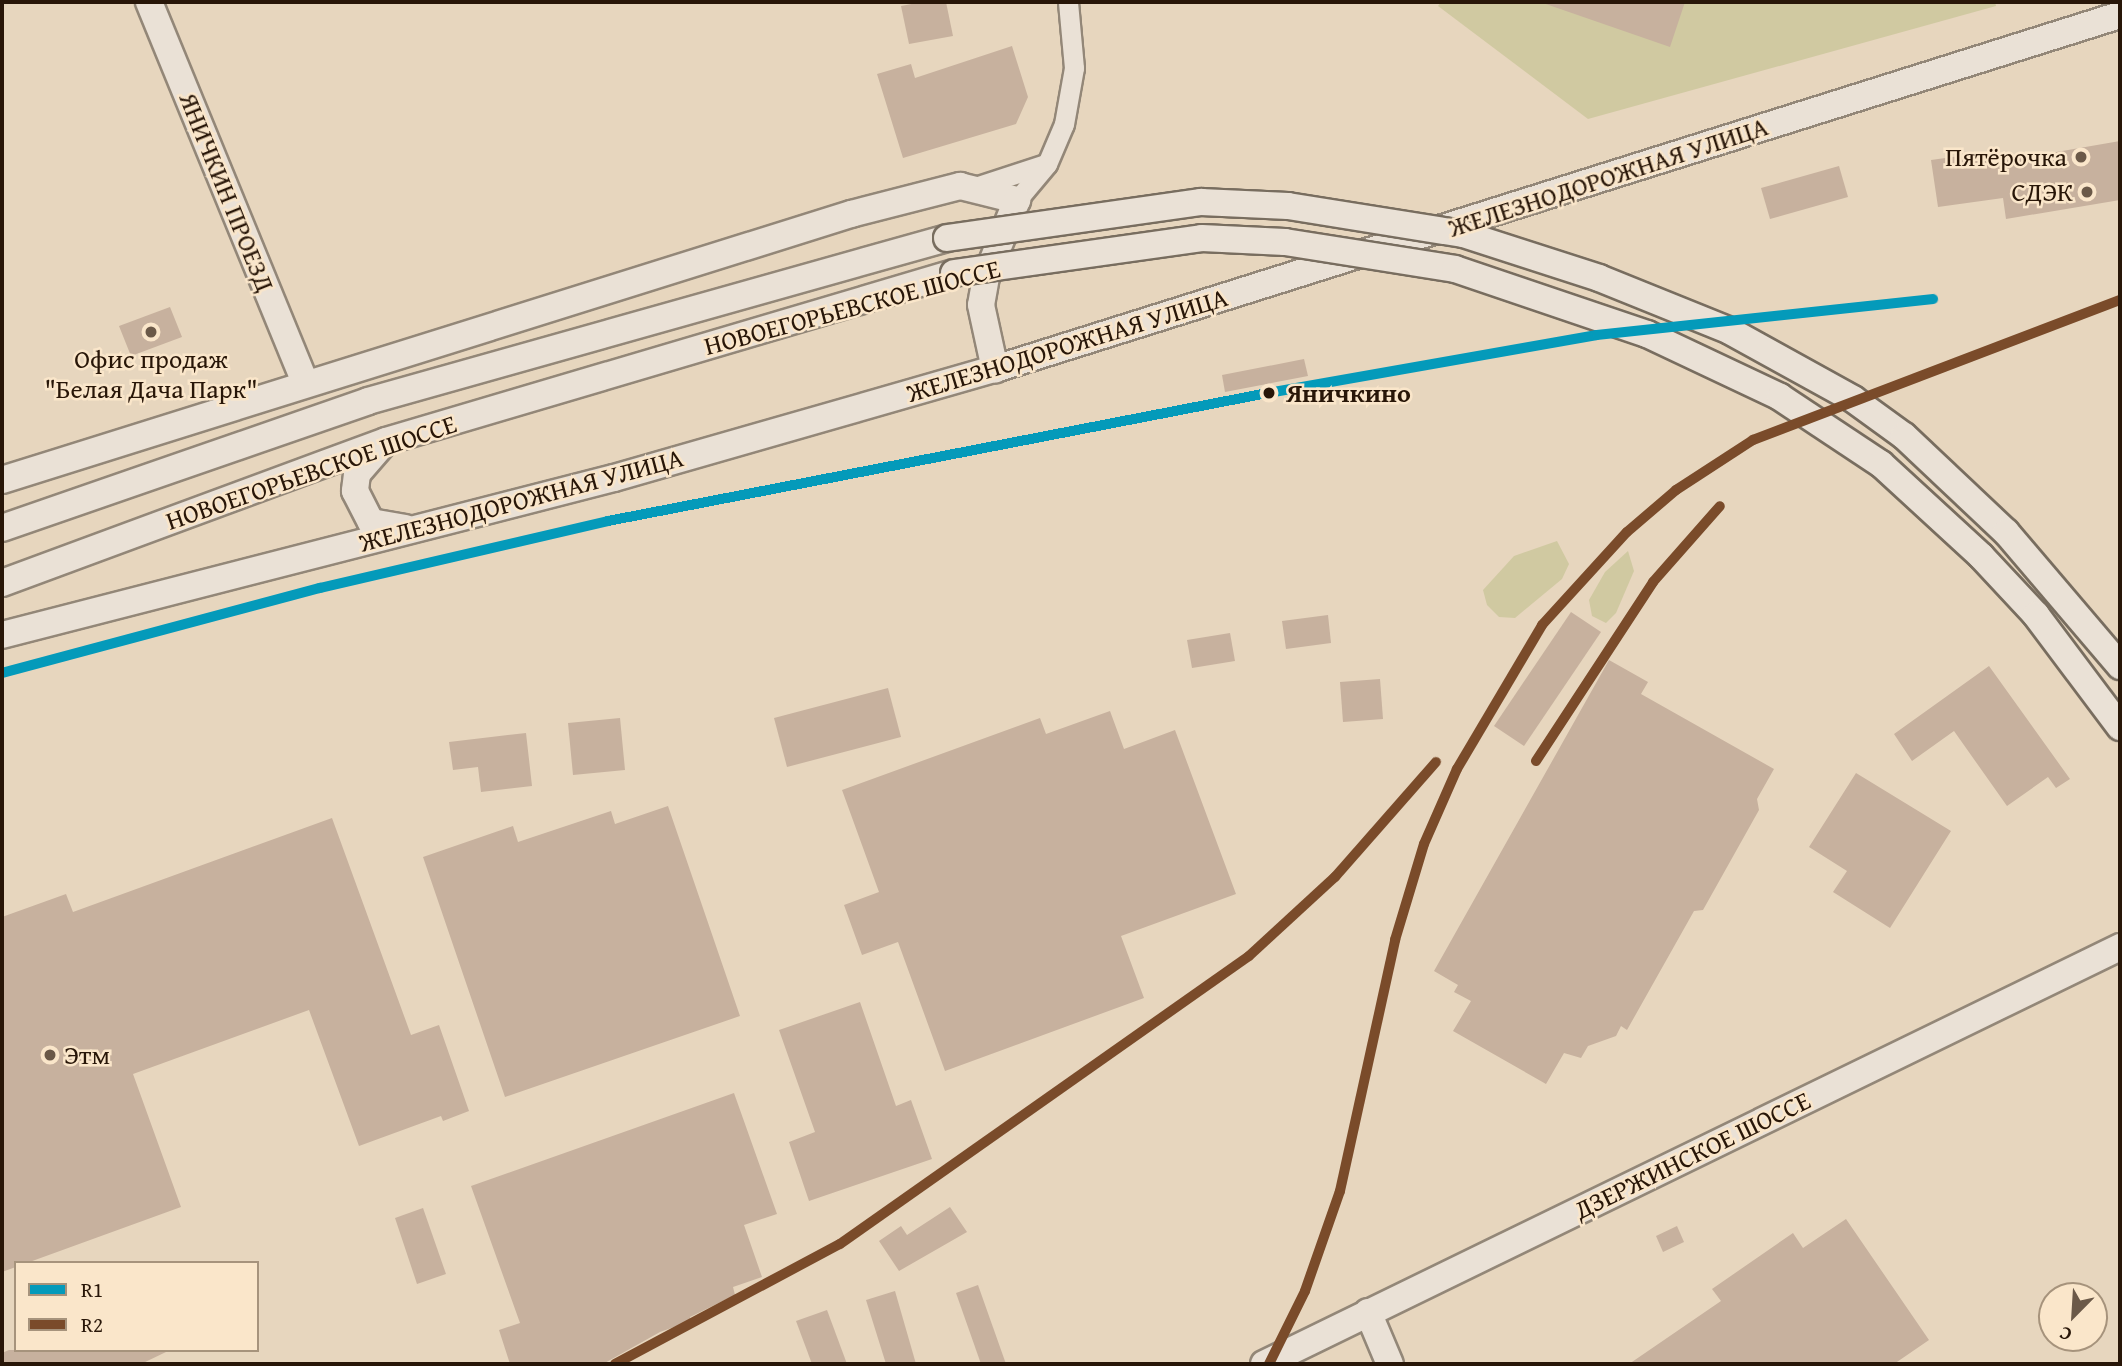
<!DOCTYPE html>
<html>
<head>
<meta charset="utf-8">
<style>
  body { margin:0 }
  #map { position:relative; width:2122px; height:1366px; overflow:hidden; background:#e7d6be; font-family:"Gentium Book Plus",serif }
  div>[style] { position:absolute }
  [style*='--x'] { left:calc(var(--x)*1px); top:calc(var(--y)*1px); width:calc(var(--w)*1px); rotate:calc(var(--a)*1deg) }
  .green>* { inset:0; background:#d0c9a1 }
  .building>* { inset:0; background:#c7b19e }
  .roads { filter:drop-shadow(2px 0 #938778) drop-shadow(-2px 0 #938778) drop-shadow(0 2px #938778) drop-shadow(0 -2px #938778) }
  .street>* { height:19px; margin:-9.5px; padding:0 9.5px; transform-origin:9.5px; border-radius:9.5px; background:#eae1d6 }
  .secondary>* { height:26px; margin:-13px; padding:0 13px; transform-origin:13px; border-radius:13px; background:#eae1d6 }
  .bridges { filter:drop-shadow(2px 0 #786d5f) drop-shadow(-2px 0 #786d5f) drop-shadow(0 2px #786d5f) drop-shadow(0 -2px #786d5f) }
  .secondary-bridge>* { height:26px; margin:-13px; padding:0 13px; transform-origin:13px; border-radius:13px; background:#eae1d6 }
  .rail-1>* { height:10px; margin:-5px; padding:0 5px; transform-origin:5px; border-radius:5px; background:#049aba }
  .rail-2>* { height:10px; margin:-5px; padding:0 5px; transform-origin:5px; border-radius:5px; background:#7a4b2a }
  .dots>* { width:19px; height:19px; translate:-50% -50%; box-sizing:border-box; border:4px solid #fae6ca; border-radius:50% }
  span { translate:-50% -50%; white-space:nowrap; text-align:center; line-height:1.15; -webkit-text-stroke:5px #fae6ca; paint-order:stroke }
  .poi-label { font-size:26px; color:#281608 }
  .right { translate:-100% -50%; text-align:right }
  .left { translate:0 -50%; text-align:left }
  .street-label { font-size:26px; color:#281608 }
  .stop-label { font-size:26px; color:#281608; font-weight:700 }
  .frame { position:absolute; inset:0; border:4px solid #281608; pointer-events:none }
  .legend { position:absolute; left:14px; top:1261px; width:245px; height:91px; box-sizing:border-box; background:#fae6ca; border:2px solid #a6937c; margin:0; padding:9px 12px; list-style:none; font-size:21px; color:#281608 }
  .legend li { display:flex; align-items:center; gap:14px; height:35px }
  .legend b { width:35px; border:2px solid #a6937c }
  .north { position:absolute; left:2038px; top:1282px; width:70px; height:70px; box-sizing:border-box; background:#fae6ca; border:2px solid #a6937c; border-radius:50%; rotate:204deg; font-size:19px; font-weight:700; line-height:28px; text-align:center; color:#281608 }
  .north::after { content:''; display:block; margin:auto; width:24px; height:32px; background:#6b5948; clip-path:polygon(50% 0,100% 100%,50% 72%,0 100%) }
</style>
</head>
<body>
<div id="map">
  <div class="green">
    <i style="clip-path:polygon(1441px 2px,1995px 2px,1996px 6px,1588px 119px,1438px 6px)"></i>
    <i style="clip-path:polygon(1557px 541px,1569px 564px,1562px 579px,1515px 618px,1499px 617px,1487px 605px,1483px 590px,1514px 556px)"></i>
    <i style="clip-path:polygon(1628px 551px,1634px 571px,1616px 613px,1606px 623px,1592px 616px,1589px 600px,1605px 572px)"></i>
  </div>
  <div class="building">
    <i style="clip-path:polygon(922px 2px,946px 2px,953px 36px,909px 44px,901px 6px)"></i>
    <i style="clip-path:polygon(1540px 2px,1685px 2px,1670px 47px)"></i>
    <i style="clip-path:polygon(1012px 46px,1028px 97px,1016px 124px,903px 158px,877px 74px,911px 64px,915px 78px)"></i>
    <i style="clip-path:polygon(2120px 141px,2120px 200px,2006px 219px,2003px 198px,1938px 207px,1931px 160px,1996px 151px,1998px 162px)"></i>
    <i style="clip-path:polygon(1839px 166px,1848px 197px,1770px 219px,1761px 188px)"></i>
    <i style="clip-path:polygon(170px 307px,182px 337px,131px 356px,119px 326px)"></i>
    <i style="clip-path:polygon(1304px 359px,1308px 376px,1225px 392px,1222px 375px)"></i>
    <i style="clip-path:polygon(1571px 612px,1601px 632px,1524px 746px,1494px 726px)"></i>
    <i style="clip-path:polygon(1328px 615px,1331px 643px,1286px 649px,1282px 621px)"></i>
    <i style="clip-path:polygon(1230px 633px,1235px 661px,1192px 668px,1187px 640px)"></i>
    <i style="clip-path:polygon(1609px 660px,1648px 682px,1641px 694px,1774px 769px,1757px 799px,1759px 810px,1703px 910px,1694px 911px,1627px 1030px,1621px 1026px,1616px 1036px,1588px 1046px,1581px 1058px,1564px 1053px,1546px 1084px,1453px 1031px,1471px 1001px,1454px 992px,1458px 985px,1434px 971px)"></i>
    <i style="clip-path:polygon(1989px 666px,2070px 779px,2056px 788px,2048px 777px,2007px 806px,1954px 731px,1912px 761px,1894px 734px)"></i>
    <i style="clip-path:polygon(1380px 679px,1383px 719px,1343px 722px,1340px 682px)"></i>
    <i style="clip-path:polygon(888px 688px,901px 737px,787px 767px,774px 718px)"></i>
    <i style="clip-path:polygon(1110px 711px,1124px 749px,1175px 730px,1236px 894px,1121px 936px,1144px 998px,945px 1071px,898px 942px,862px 955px,844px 905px,879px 892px,842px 790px,1040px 718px,1046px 734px)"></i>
    <i style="clip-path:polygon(620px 718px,625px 770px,573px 775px,568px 723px)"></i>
    <i style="clip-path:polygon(526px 733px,532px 786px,481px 792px,478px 767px,453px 770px,449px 742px)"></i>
    <i style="clip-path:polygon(1856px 773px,1951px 831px,1890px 928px,1833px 892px,1847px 871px,1809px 847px)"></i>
    <i style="clip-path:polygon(668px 806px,740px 1016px,505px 1097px,423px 857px,513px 826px,518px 842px,611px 811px,615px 824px)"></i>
    <i style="clip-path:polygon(332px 818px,411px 1035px,439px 1025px,469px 1111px,443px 1121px,441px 1116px,359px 1146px,309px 1010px,133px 1074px,181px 1207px,2px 1272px,2px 917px,66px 894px,73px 912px)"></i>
    <i style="clip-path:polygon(860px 1002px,896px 1106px,911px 1100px,932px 1159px,809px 1201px,789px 1142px,815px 1132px,779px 1030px)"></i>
    <i style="clip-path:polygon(734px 1093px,777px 1214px,744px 1225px,762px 1277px,733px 1287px,735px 1295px,690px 1317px,691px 1321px,660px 1332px,603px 1364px,510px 1364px,499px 1330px,520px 1323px,471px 1186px)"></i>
    <i style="clip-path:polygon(950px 1207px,967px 1232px,899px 1271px,879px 1241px,901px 1226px,907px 1235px)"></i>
    <i style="clip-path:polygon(423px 1208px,446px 1274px,417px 1284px,395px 1218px)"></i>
    <i style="clip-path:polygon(1846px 1219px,1929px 1340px,1894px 1364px,1629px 1364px,1721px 1301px,1712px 1289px,1793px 1233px,1803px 1248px)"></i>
    <i style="clip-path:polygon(1677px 1226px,1684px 1242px,1663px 1252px,1656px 1236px)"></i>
    <i style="clip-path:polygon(978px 1285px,1006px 1364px,981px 1364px,956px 1293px)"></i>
    <i style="clip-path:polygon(895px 1291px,916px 1364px,886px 1364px,866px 1300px)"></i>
    <i style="clip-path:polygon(827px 1310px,847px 1364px,812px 1364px,796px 1321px)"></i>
    <i style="clip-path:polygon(9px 1350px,165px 1350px,166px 1352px,141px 1364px,2px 1364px,2px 1353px)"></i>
  </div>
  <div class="roads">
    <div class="street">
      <i style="--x:972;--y:188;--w:78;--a:-18"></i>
      <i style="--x:1017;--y:200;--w:47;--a:-50.2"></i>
      <i style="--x:1047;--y:164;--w:43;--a:-67"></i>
      <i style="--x:1064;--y:124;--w:57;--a:-79.9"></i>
      <i style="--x:1074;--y:68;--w:66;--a:-95.2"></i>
    </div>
    <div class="secondary">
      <i style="--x:149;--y:2;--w:411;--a:67.7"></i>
      <i style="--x:382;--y:445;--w:38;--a:131"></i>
      <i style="--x:357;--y:474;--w:17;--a:97"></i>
      <i style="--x:355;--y:491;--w:35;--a:63"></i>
      <i style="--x:371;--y:522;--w:35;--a:10"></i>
      <i style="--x:2;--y:480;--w:890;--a:-17.4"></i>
      <i style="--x:851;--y:214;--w:113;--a:-14.4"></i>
      <i style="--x:960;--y:186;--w:59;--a:13.8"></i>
      <i style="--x:1017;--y:200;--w:83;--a:111.9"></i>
      <i style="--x:986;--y:277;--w:28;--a:100"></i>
      <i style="--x:981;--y:305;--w:66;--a:77.7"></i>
      <i style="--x:2;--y:528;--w:387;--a:-19.1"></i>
      <i style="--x:368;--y:401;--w:602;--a:-15.72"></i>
      <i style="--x:2;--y:583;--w:409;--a:-20.3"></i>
      <i style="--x:386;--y:441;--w:592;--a:-16.48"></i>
      <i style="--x:2;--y:635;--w:632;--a:-14.39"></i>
      <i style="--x:614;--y:478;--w:396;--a:-16"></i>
      <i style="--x:995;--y:369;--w:1179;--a:-17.47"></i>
      <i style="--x:1368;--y:1312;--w:56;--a:67.1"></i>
      <i style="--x:1264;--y:1364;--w:952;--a:-25.97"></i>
    </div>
  </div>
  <div class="bridges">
    <div class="secondary-bridge">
      <i style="--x:947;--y:238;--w:257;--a:-8.1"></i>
      <i style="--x:1201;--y:202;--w:87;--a:2.6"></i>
      <i style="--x:1288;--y:206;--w:177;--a:9.1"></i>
      <i style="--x:1463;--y:234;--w:143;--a:17.9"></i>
      <i style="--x:1599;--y:278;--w:141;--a:22"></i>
      <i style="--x:1730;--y:331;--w:141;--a:28.9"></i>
      <i style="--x:1853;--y:399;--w:63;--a:36"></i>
      <i style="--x:1904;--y:436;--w:140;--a:43.3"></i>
      <i style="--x:2006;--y:532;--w:176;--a:49.6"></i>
      <i style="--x:954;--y:273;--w:250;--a:-8"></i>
      <i style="--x:1202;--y:238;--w:83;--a:2.8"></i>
      <i style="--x:1285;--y:242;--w:172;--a:9"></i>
      <i style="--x:1455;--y:269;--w:203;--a:18.7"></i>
      <i style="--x:1647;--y:334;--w:147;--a:25.3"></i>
      <i style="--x:1780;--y:397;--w:121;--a:33.6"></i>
      <i style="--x:1881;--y:464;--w:136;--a:42.6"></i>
      <i style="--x:1981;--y:556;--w:81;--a:47"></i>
      <i style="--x:2036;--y:615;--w:140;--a:53.1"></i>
    </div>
  </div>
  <div class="rail-1">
    <i style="--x:2;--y:673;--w:329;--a:-15"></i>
    <i style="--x:320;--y:588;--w:296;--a:-13.1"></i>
    <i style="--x:608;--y:521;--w:672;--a:-10.98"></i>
    <i style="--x:1268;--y:393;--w:334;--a:-10"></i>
    <i style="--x:1597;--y:335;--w:338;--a:-6.1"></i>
  </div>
  <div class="rail-2">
    <i style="--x:1536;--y:761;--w:214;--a:-56.8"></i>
    <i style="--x:1653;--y:582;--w:101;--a:-48.6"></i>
    <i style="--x:615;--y:1364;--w:255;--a:-28.1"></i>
    <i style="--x:840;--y:1244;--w:500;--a:-35.15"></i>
    <i style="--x:1249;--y:956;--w:117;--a:-42.6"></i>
    <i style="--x:1335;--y:877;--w:153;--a:-48.7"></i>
    <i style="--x:1269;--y:1364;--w:81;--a:-63.7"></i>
    <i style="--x:1305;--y:1291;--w:106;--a:-70.7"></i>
    <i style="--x:1340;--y:1191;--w:257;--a:-77.6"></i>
    <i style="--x:1395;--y:940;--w:100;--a:-73.2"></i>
    <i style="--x:1424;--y:844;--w:82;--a:-66.3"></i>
    <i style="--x:1457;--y:769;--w:167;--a:-59.4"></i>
    <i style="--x:1542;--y:625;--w:126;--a:-47.6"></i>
    <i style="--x:1627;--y:532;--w:65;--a:-40.6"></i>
    <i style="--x:1676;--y:490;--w:92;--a:-33"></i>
    <i style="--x:1753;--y:440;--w:393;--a:-20.9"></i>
  </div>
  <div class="dots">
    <i style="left:2081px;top:157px;background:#6b5948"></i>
    <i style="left:2087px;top:192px;background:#6b5948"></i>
    <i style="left:151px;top:332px;background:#6b5948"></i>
    <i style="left:1269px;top:393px;background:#281608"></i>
    <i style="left:50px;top:1055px;background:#6b5948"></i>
  </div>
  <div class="poi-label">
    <span class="right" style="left:2067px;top:157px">Пятёрочка</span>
    <span class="right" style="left:2073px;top:192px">СДЭК</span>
    <span style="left:151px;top:374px">Офис продаж<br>"Белая Дача Парк"</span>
    <span class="left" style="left:64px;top:1055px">Этм</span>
  </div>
  <div class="street-label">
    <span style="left:1608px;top:177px;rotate:-18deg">ЖЕЛЕЗНОДОРОЖНАЯ УЛИЦА</span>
    <span style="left:227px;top:192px;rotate:68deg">ЯНИЧКИН ПРОЕЗД</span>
    <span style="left:852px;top:307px;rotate:-15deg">НОВОЕГОРЬЕВСКОЕ ШОССЕ</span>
    <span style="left:1067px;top:345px;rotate:-17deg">ЖЕЛЕЗНОДОРОЖНАЯ УЛИЦА</span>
    <span style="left:311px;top:472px;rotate:-19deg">НОВОЕГОРЬЕВСКОЕ ШОССЕ</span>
    <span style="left:521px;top:500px;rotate:-15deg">ЖЕЛЕЗНОДОРОЖНАЯ УЛИЦА</span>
    <span style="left:1692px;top:1155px;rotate:-26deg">ДЗЕРЖИНСКОЕ ШОССЕ</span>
  </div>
  <div class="stop-label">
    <span class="left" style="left:1286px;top:393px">Яничкино</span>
  </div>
  <div class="frame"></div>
  <ul class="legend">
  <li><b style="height:9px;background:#049aba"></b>R1</li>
  <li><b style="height:9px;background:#7a4b2a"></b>R2</li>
  </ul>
  <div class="north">С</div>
</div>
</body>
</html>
